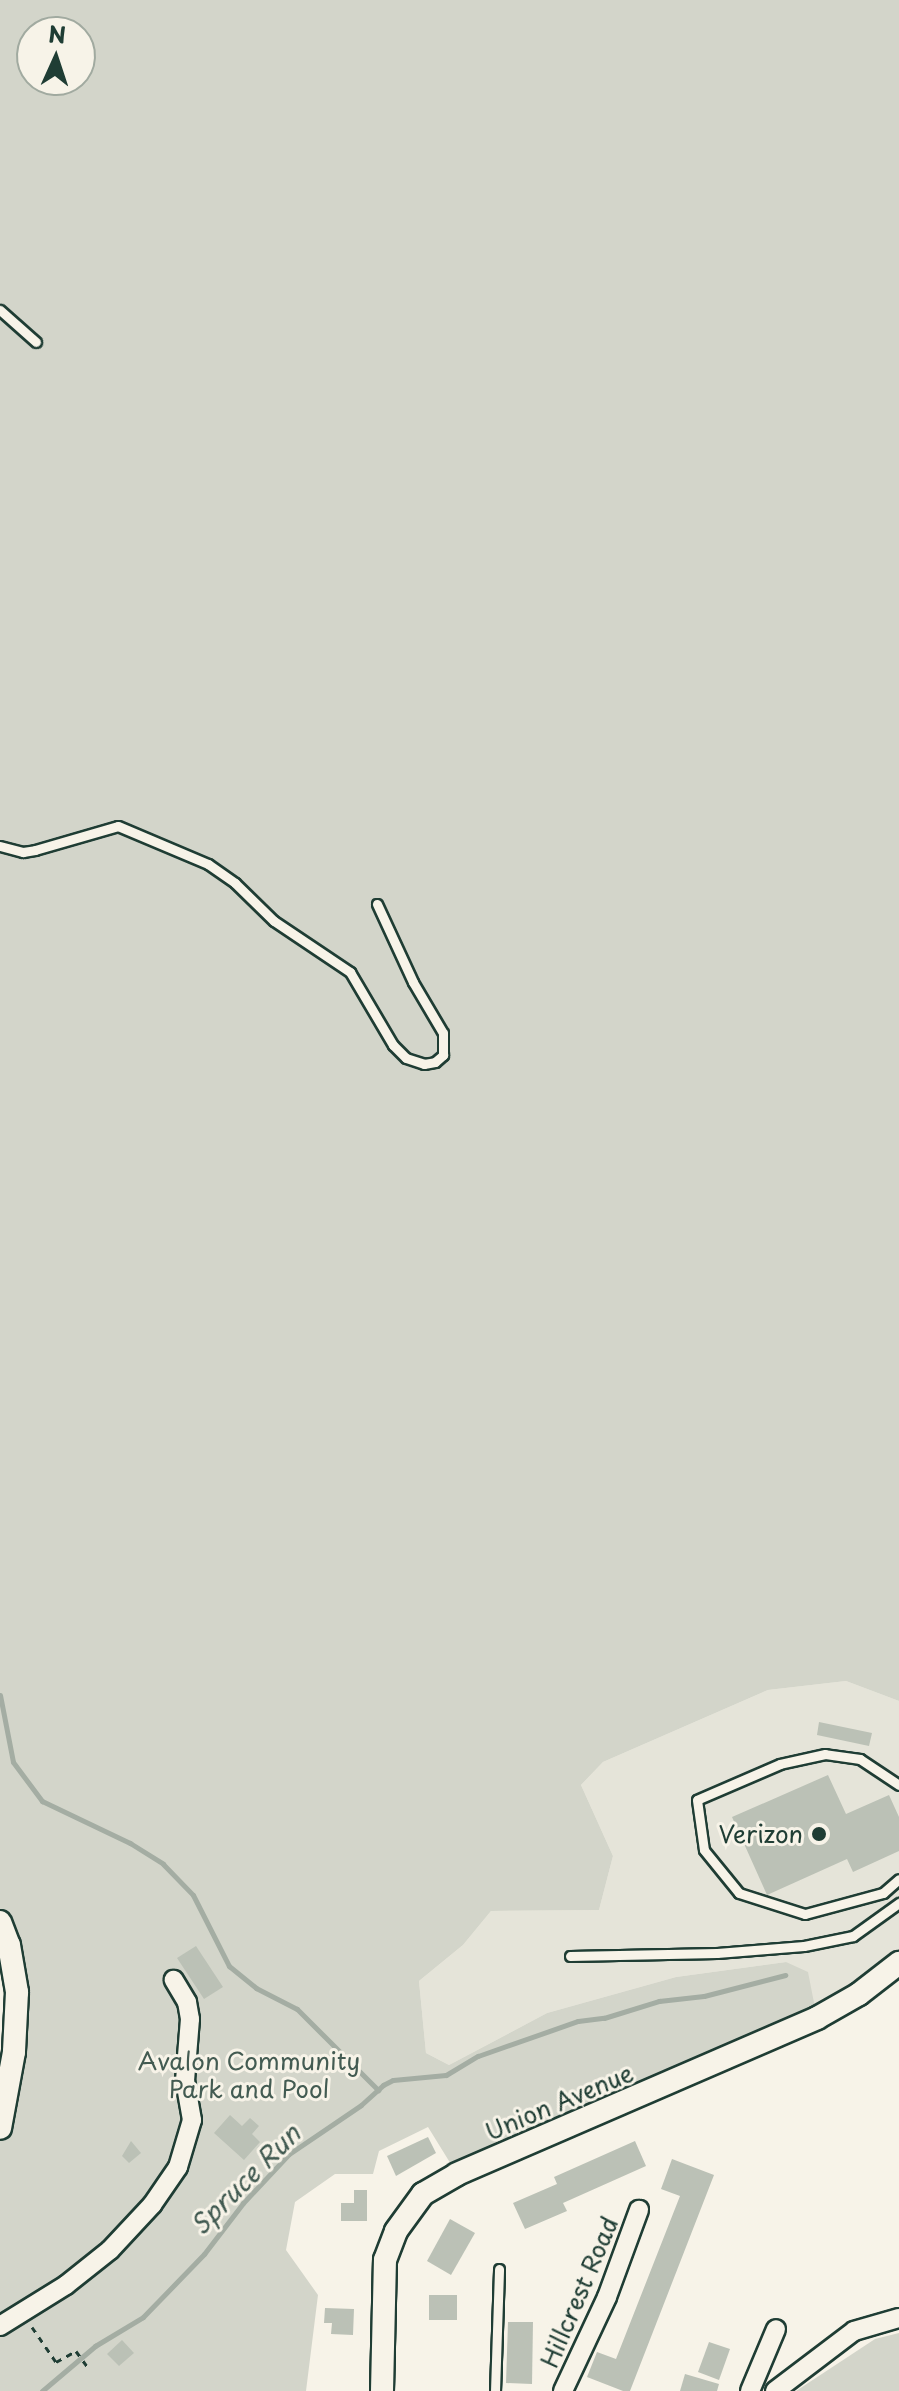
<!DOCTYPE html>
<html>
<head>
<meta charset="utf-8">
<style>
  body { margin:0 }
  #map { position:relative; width:899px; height:2391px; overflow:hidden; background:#f7f3e8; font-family:"Playpen Sans",sans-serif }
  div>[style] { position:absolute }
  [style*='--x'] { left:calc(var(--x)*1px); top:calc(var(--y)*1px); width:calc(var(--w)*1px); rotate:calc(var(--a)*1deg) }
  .built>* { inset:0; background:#e5e4d9 }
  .green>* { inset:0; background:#d3d5ca }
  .stream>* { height:5px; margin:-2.5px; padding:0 2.5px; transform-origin:2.5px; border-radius:2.5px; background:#a4ada3 }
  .building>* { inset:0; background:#bbc1b6 }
  .path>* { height:3px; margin-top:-1.5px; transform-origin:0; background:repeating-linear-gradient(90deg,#1f3d34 0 6px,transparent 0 12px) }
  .roads { filter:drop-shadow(2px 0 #1f3d34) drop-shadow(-2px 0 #1f3d34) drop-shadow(0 2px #1f3d34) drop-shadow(0 -2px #1f3d34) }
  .service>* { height:9px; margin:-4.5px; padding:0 4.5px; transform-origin:4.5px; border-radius:4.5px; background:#f7f3e8 }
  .minor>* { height:18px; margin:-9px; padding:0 9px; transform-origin:9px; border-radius:9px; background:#f7f3e8 }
  .tertiary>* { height:22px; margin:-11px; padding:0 11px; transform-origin:11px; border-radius:11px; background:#f7f3e8 }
  .dots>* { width:22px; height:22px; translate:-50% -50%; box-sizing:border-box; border:4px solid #f7f3e8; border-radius:50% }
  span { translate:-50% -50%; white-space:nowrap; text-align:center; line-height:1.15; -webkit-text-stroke:6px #f7f3e8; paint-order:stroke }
  .poi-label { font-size:24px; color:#1f3d34 }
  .right { translate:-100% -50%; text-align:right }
  .park-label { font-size:24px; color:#435b52 }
  .street-label { font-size:24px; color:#1f3d34 }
  .water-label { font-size:26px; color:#405950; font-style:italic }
  .north { position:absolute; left:16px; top:16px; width:80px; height:80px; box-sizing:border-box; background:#f7f3e8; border:2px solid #a1aaa0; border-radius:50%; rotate:3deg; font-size:22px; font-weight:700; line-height:32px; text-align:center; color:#1f3d34 }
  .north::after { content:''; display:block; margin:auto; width:28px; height:36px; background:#1f3d34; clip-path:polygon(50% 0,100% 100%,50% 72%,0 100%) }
</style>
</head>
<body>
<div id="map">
  <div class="built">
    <i style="clip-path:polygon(846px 1681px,899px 1701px,899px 1963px,817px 2018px,786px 1962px,676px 1977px,547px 2013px,449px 2065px,426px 2053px,419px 1981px,463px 1945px,491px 1911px,599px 1910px,613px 1856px,581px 1785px,603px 1762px,768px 1690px)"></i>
  </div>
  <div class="green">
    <i style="clip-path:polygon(evenodd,0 0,899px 0,899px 1701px,846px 1681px,768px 1690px,603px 1762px,581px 1785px,613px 1856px,599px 1910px,491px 1911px,463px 1945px,419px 1981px,426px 2053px,449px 2065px,547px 2013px,676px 1977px,786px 1962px,808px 1972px,817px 2018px,457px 2174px,428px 2127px,379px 2151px,373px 2174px,335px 2174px,295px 2202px,286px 2250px,318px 2295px,306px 2391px,0 2391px,0 2128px,14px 2052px,0 1922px,0 0,32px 32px,80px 32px,80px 80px,32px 80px,32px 32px)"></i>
    <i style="clip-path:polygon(899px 2333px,899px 2391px,796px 2391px,875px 2339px)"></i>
  </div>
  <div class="stream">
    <i style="--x:0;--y:1695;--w:68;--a:79"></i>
    <i style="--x:13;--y:1762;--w:49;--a:53.4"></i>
    <i style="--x:42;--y:1801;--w:98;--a:25.5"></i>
    <i style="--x:130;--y:1843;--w:39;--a:32"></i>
    <i style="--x:163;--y:1864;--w:43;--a:45.9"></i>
    <i style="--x:193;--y:1895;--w:80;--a:63.1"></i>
    <i style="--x:229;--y:1966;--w:35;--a:39"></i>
    <i style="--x:256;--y:1988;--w:46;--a:27.1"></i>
    <i style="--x:297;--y:2009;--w:115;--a:45"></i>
    <i style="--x:42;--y:2391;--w:70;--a:-40.3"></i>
    <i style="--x:95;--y:2346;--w:56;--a:-31.1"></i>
    <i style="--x:143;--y:2317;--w:88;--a:-45.9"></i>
    <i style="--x:204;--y:2254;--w:64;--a:-52.6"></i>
    <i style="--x:243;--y:2203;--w:67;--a:-46.8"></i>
    <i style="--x:289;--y:2154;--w:87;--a:-34.2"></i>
    <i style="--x:361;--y:2105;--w:30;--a:-42"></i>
    <i style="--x:383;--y:2085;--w:11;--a:-27"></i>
    <i style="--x:393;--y:2080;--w:53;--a:-5.4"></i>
    <i style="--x:446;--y:2075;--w:37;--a:-31"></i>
    <i style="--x:478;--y:2056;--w:106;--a:-19.3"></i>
    <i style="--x:578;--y:2021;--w:26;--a:-7"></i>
    <i style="--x:604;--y:2018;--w:58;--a:-17.2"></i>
    <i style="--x:659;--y:2001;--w:45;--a:-6.3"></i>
    <i style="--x:704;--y:1996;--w:84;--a:-14.5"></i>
  </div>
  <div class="building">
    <i style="clip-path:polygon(819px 1722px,872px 1733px,869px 1746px,817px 1735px)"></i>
    <i style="clip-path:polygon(828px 1775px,846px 1814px,889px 1795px,899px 1817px,899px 1851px,853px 1872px,847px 1859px,767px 1895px,732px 1817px)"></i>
    <i style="clip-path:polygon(196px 1946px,223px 1987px,204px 1999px,177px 1958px)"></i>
    <i style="clip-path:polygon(230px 2115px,242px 2126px,250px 2118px,259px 2126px,252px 2134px,260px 2142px,244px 2160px,214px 2133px)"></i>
    <i style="clip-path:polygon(428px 2137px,436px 2153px,396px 2176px,387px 2156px)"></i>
    <i style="clip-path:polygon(131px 2141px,141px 2153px,129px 2163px,122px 2156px)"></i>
    <i style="clip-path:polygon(635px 2141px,646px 2166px,563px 2203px,567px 2211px,525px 2229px,513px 2203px,557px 2184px,554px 2177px)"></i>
    <i style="clip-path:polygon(672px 2159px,714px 2175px,630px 2391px,623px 2391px,587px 2377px,597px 2352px,616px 2359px,680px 2196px,661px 2189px)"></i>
    <i style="clip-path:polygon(354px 2190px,367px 2190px,367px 2221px,341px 2221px,341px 2203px,354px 2203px)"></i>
    <i style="clip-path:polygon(450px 2219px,475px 2233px,451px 2275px,427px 2261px)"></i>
    <i style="clip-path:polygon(429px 2295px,457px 2295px,457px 2320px,429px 2320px)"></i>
    <i style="clip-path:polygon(325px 2308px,354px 2309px,353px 2335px,331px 2334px,332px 2323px,324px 2323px)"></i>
    <i style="clip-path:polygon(508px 2322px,533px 2322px,532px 2384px,506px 2383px)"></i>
    <i style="clip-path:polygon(122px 2340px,134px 2353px,119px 2366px,107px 2354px)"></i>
    <i style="clip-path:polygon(709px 2342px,730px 2349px,719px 2380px,698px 2372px)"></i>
    <i style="clip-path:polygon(685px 2374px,719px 2384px,717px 2391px,680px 2391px)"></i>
  </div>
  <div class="path">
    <i style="--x:32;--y:2327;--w:42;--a:55.6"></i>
    <i style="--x:56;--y:2362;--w:23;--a:-29"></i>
    <i style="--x:76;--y:2351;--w:19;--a:54"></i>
  </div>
  <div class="roads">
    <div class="service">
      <i style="--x:0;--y:310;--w:48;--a:41.6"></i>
      <i style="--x:0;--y:846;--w:24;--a:15"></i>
      <i style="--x:23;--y:852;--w:12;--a:-9"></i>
      <i style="--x:35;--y:850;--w:86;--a:-16.1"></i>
      <i style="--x:118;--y:826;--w:98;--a:22.9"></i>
      <i style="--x:208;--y:864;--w:33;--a:35"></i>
      <i style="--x:235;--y:883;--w:54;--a:44.3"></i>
      <i style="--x:274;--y:921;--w:92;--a:33.9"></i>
      <i style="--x:350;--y:972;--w:85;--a:59.5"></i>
      <i style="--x:393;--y:1045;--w:18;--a:45"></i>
      <i style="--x:406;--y:1058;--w:19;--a:18"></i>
      <i style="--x:424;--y:1064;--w:11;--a:-10"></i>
      <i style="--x:435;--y:1062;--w:11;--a:-41"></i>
      <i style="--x:443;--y:1055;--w:22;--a:-90"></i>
      <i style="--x:443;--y:1033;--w:59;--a:-120.5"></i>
      <i style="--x:413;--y:982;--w:86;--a:-114.8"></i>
      <i style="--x:899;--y:1785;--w:47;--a:-146.3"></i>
      <i style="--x:860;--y:1759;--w:35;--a:-172"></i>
      <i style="--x:825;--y:1754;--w:46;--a:167.5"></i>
      <i style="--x:780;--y:1764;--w:90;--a:156.6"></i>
      <i style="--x:697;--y:1800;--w:50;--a:82"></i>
      <i style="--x:704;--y:1850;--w:55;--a:50.9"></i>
      <i style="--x:739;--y:1893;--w:69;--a:17.7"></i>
      <i style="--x:805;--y:1914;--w:81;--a:-15.1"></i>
      <i style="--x:883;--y:1893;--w:21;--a:-41"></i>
      <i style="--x:570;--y:1956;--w:147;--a:-1.2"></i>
      <i style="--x:717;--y:1953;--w:87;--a:-4.6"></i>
      <i style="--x:804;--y:1946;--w:50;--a:-11.5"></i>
      <i style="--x:853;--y:1936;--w:57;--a:-35.7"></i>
      <i style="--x:495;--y:2391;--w:122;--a:-88.1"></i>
    </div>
    <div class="minor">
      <i style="--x:0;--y:2326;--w:78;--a:-31.8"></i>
      <i style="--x:66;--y:2285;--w:56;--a:-38.5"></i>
      <i style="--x:110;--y:2250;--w:62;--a:-47"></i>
      <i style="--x:152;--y:2205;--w:46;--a:-55.6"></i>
      <i style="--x:178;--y:2167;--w:49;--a:-73.4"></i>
      <i style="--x:192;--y:2120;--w:40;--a:-100"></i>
      <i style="--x:185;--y:2081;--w:62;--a:-85.4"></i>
      <i style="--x:190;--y:2019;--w:17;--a:-100"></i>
      <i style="--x:187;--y:2002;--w:26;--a:-121"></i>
      <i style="--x:563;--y:2391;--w:104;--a:-64.9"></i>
      <i style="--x:607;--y:2297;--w:93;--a:-69.8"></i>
      <i style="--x:750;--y:2391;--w:67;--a:-67.2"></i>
      <i style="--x:775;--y:2391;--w:99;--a:-37.2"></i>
      <i style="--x:854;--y:2331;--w:47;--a:-16.1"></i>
    </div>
    <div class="tertiary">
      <i style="--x:0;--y:1922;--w:25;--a:69"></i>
      <i style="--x:9;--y:1945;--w:48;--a:80.3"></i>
      <i style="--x:17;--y:1992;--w:60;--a:92.9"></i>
      <i style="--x:14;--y:2052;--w:77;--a:100.4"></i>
      <i style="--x:382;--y:2391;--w:131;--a:-88.7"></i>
      <i style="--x:385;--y:2260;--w:31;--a:-69"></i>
      <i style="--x:396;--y:2231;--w:46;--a:-53.9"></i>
      <i style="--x:423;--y:2194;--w:39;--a:-30"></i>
      <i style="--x:457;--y:2174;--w:392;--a:-23.4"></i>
      <i style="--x:817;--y:2018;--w:48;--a:-29.7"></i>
      <i style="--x:859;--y:1994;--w:51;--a:-37.8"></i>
    </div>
  </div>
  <div class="dots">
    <i style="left:819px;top:1834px;background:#1f3d34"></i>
  </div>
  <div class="poi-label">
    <span class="right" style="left:803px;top:1834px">Verizon</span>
  </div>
  <div class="park-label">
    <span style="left:249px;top:2075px">Avalon Community<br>Park and Pool</span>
  </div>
  <div class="street-label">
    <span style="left:559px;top:2102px;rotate:-23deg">Union Avenue</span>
    <span style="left:579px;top:2292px;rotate:-67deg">Hillcrest Road</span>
  </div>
  <div class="water-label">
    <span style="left:245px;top:2179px;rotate:-45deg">Spruce Run</span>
  </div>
  <div class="north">N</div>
</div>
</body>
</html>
